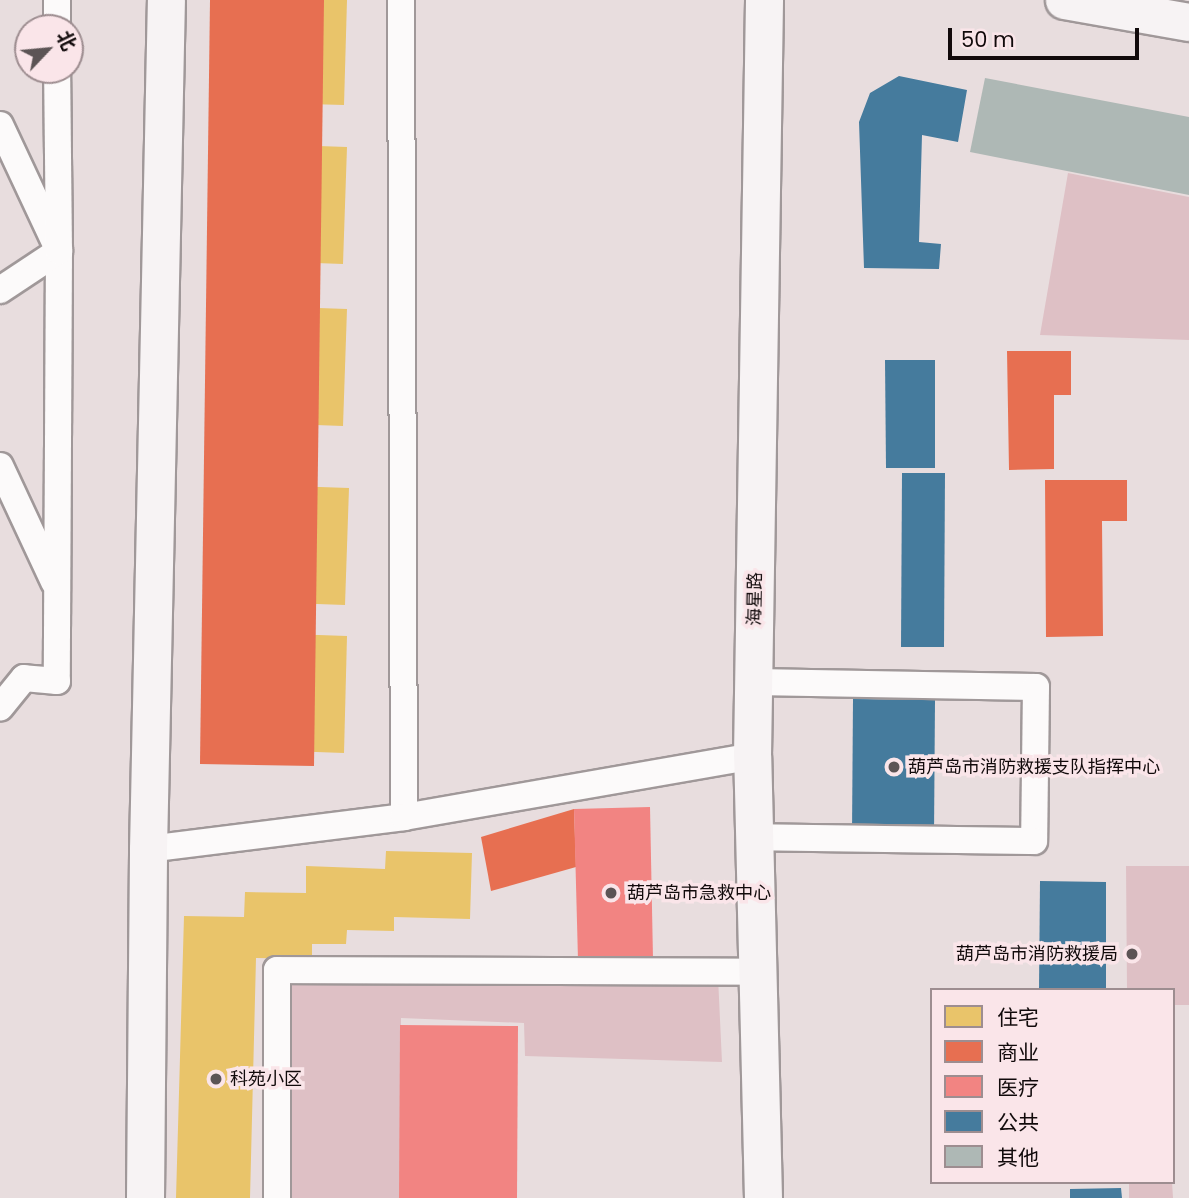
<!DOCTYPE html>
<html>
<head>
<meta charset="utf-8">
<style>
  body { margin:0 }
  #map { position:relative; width:1189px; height:1198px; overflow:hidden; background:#e8ddde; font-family:Poppins,"Noto Sans SC",sans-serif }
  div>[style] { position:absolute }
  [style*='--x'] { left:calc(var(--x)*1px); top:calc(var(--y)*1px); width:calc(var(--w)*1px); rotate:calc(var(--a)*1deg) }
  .green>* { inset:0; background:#dec0c5 }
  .homes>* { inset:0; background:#e9c46a }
  .shops>* { inset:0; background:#e76f51 }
  .health>* { inset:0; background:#f28482 }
  .public>* { inset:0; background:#457b9d }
  .building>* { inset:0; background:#aeb8b5 }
  .roads { filter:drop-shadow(2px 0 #a09899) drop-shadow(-2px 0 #a09899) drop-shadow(0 2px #a09899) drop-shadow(0 -2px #a09899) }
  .street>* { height:26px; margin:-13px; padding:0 13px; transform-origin:13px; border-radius:13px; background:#fcfafa }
  .secondary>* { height:37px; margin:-18.5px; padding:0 18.5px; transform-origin:18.5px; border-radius:18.5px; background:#f7f3f4 }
  .dots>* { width:19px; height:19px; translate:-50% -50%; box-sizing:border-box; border:4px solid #fae5e9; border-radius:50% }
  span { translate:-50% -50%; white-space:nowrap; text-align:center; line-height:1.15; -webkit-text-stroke:7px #fae5e9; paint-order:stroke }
  .street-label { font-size:18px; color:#110a0b }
  .poi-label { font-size:18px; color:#110a0b }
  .left { translate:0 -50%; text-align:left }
  .right { translate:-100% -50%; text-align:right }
  .legend { position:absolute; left:930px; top:988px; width:245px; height:196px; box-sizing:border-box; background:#fae5e9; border:2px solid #9d8d90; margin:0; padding:9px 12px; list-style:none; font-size:21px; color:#110a0b }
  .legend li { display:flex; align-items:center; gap:14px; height:35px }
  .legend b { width:35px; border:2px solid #9d8d90 }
  .north { position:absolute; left:14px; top:14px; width:70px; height:70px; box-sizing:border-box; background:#fae5e9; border:2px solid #9d8d90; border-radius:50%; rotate:64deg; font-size:19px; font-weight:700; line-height:28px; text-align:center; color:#110a0b }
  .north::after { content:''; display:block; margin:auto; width:24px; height:32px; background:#5c5455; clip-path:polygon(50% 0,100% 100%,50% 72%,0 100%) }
  .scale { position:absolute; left:948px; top:28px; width:191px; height:32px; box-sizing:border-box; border:4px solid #110a0b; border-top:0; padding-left:9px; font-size:21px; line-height:24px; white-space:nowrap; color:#110a0b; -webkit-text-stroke:5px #fae5e9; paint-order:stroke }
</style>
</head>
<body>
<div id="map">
  <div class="green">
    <i style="clip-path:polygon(1068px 173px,1189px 197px,1189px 340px,1040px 335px)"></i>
    <i style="clip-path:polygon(1126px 866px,1189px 866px,1189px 1005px,1173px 1005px,1173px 990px,1127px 990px)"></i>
    <i style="clip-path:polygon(718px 977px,722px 1062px,525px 1056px,524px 1023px,401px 1018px,401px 1198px,291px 1198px,289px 978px)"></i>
    <i style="clip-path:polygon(1129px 1182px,1172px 1182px,1173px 1198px,1129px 1198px)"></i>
  </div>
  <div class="homes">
    <i style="clip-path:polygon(235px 0,347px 0,344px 105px,232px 102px)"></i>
    <i style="clip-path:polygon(235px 143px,347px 147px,343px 264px,231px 260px)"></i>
    <i style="clip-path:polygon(234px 305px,347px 309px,343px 426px,231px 422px)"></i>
    <i style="clip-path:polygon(236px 484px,349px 488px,345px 605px,233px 601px)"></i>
    <i style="clip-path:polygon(235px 632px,347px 636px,344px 753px,231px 749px)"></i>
    <i style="clip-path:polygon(386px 851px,472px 853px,470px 919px,394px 917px,394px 931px,347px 930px,346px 944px,312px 944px,312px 959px,256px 958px,250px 1198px,176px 1198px,184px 916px,244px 917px,245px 892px,306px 893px,306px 866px,385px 869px)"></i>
  </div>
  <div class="shops">
    <i style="clip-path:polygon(210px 0,324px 0,314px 766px,200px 764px)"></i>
    <i style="clip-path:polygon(1007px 351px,1071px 351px,1071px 395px,1054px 395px,1054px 469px,1009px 470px)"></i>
    <i style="clip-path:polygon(1045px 480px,1127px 480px,1127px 521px,1102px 521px,1103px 636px,1046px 637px)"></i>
    <i style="clip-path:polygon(574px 809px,576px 867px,491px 891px,481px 837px)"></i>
  </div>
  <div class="health">
    <i style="clip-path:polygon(650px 807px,653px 959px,578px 960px,574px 809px)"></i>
    <i style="clip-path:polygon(400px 1025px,518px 1026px,517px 1198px,399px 1198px)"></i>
  </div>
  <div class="public">
    <i style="clip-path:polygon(899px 76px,967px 90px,958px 142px,922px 135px,919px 242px,941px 244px,939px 269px,864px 268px,859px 122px,870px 93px)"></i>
    <i style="clip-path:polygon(885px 360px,935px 360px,935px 468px,886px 468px)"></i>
    <i style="clip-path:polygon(902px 473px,945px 473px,944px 647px,901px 647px)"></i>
    <i style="clip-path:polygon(853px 699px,935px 700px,934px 836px,852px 835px)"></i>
    <i style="clip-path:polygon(1040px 881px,1106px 882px,1106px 990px,1039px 990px)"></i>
    <i style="clip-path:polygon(1121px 1188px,1122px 1198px,1070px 1198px,1070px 1189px)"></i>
  </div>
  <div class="building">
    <i style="clip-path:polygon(985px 78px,1189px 117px,1189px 195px,970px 152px)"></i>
  </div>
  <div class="roads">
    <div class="street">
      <i style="--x:57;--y:0;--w:28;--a:90"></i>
      <i style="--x:401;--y:0;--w:817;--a:89.79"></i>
      <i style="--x:0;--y:125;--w:139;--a:64.9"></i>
      <i style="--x:59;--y:251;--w:430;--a:90.3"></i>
      <i style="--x:57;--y:681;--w:33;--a:-175"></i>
      <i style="--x:24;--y:678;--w:38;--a:129"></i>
      <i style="--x:0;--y:290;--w:71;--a:-33.5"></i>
      <i style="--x:59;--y:251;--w:181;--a:-90.6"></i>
      <i style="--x:0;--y:466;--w:128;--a:65"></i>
      <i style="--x:754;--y:682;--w:282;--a:1"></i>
      <i style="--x:1036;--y:687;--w:154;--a:90.7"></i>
      <i style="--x:1034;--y:841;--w:280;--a:-179.2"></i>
      <i style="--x:148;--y:849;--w:258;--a:-7.1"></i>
      <i style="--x:404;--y:817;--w:353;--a:-9.9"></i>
      <i style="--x:277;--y:1198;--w:228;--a:-90"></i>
      <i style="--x:277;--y:970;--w:481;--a:0.2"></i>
    </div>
    <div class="secondary">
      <i style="--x:1064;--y:0;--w:127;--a:10"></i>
      <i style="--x:145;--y:1198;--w:349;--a:-89.5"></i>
      <i style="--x:148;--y:849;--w:849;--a:-88.79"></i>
      <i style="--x:763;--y:1198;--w:442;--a:-91.4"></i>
      <i style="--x:752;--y:756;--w:756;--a:-89.09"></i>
    </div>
  </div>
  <div class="dots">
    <i style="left:894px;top:767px;background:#5c5455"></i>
    <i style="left:611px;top:893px;background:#5c5455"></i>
    <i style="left:1132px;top:954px;background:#5c5455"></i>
    <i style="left:216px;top:1079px;background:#5c5455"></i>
  </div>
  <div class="street-label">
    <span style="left:755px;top:599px;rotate:-89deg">海星路</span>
  </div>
  <div class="poi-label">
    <span class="left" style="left:908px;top:767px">葫芦岛市消防救援支队指挥中心</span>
    <span class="left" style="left:627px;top:893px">葫芦岛市急救中心</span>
    <span class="right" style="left:1118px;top:954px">葫芦岛市消防救援局</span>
    <span class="left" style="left:230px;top:1079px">科苑小区</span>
  </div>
  <ul class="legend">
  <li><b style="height:19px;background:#e9c46a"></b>住宅</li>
  <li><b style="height:19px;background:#e76f51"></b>商业</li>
  <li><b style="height:19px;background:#f28482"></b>医疗</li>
  <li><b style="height:19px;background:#457b9d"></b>公共</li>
  <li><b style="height:19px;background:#aeb8b5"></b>其他</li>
  </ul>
  <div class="north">北</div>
  <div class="scale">50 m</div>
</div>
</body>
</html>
